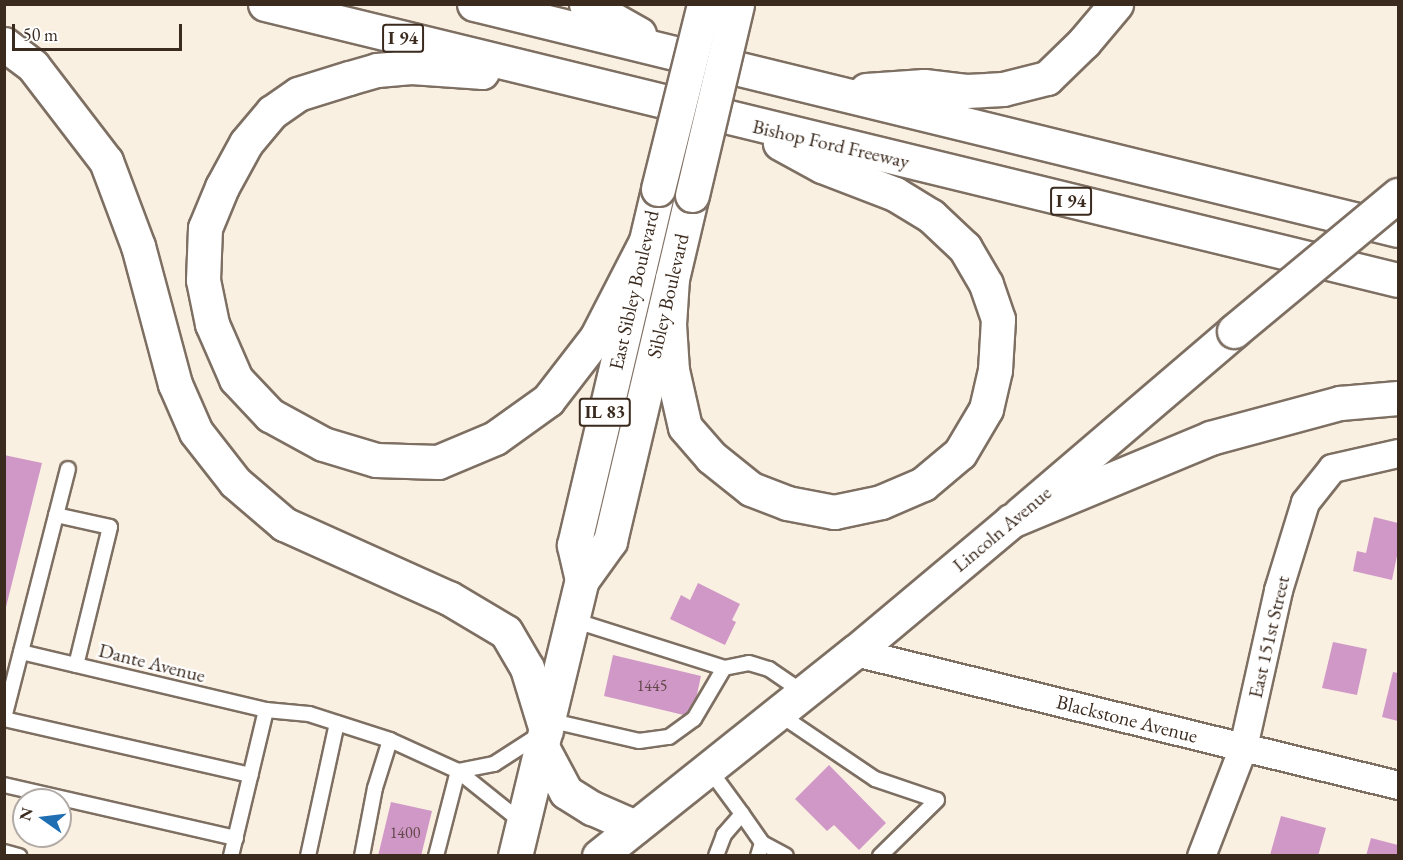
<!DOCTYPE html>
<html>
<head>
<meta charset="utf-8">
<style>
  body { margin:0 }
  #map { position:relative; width:1403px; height:860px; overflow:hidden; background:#faf0e2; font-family:"EB Garamond",serif }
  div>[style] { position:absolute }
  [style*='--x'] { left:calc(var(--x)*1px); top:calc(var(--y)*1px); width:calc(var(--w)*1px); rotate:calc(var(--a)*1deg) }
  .building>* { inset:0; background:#d098c7 }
  .roads { filter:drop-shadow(2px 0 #7e6f63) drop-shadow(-2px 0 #7e6f63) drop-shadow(0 2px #7e6f63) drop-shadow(0 -2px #7e6f63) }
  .service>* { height:14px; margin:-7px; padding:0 7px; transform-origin:7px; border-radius:7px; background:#fff }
  .minor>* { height:27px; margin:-13.5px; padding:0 13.5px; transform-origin:13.5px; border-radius:13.5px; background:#fff }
  .tertiary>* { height:33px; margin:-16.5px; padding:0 16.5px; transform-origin:16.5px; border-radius:16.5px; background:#fff }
  .primary>* { height:33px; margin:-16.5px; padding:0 16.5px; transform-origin:16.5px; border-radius:16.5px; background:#fff }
  .motorway>* { height:33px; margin:-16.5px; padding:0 16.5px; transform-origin:16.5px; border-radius:16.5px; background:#fff }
  .bridges { filter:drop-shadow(2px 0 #7e6f63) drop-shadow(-2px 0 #7e6f63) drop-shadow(0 2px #7e6f63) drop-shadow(0 -2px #7e6f63) }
  .tertiary-bridge>* { height:33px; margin:-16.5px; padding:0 16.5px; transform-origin:16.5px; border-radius:16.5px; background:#fff }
  .primary-bridge>* { height:33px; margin:-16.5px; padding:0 16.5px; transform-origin:16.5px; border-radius:16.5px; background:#fff }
  span { translate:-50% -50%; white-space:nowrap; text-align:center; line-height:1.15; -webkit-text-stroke:4.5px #fff; paint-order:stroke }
  .number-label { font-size:16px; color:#604648 }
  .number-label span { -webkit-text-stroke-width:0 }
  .shield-label span { padding:2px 4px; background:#fff; border:2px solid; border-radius:4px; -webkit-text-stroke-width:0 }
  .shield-label { font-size:18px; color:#3b2a1e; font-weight:700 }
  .street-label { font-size:20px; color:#3b2a1e }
  .frame { position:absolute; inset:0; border:6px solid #3b2a1e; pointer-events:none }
  .north { position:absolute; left:12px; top:788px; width:60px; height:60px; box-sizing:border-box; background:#fff; border:2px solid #b1aaa5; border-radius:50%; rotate:284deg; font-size:16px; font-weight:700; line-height:24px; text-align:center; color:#3b2a1e }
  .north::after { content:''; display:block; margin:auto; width:21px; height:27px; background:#1f6fb2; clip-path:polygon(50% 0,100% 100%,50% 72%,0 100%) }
  .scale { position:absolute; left:12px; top:24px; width:170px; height:27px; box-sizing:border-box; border:3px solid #3b2a1e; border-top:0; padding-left:8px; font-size:18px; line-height:21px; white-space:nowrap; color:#3b2a1e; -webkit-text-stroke:4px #fff; paint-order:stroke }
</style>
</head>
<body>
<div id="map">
  <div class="building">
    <i style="clip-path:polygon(4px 455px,42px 463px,5px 611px,4px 610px)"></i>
    <i style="clip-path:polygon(1374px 517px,1398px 523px,1398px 551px,1392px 580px,1353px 571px,1357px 551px,1366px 553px)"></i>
    <i style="clip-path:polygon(698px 583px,740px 604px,732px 620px,736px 622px,725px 645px,670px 619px,681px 595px,690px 600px)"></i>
    <i style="clip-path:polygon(1333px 642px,1367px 649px,1357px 695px,1322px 688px)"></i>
    <i style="clip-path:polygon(613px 655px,701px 676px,692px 717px,604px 696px)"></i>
    <i style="clip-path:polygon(1393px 672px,1398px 673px,1398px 721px,1382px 717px)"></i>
    <i style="clip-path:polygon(829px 765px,886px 823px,859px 850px,834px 825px,827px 831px,795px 799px)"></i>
    <i style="clip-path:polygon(391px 802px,432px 811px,421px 856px,378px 856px)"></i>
    <i style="clip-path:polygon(1281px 816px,1326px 828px,1318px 856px,1270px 855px)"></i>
    <i style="clip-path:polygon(1371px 838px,1398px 845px,1398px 856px,1366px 856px)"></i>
  </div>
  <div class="roads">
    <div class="service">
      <i style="--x:56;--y:515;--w:55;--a:12.5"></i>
      <i style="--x:110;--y:527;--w:142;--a:103.8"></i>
      <i style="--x:573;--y:620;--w:158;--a:17.6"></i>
      <i style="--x:724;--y:668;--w:25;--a:-11"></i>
      <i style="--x:749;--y:663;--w:21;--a:17"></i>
      <i style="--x:769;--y:669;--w:42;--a:34.4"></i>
      <i style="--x:21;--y:652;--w:252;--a:13.3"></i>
      <i style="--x:266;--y:710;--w:43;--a:5.3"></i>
      <i style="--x:309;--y:714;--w:85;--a:17.8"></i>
      <i style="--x:390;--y:740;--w:75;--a:24.5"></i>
      <i style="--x:458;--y:771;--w:83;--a:38.7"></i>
      <i style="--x:779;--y:714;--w:116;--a:34.1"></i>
      <i style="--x:875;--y:779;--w:65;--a:18.7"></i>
      <i style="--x:937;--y:800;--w:80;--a:135.5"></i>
      <i style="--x:4;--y:718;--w:257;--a:-75.6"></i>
      <i style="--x:4;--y:719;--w:253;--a:12.8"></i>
      <i style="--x:548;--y:720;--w:93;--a:13"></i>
      <i style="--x:639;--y:741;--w:30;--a:-8"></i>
      <i style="--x:669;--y:737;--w:31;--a:-36"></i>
      <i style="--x:694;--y:719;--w:59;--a:-59.5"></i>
      <i style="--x:709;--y:769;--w:56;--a:53.7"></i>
      <i style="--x:742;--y:814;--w:28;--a:131"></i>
      <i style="--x:724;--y:835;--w:22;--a:111"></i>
      <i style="--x:458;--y:771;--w:37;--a:-11"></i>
      <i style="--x:494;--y:764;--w:54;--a:-32.8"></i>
      <i style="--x:4;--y:785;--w:238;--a:12.9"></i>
      <i style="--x:742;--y:814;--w:35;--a:55"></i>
      <i style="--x:762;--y:843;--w:14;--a:107"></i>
      <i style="--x:762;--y:843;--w:27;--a:28"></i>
      <i style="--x:4;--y:852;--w:16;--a:15"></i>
      <i style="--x:231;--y:856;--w:150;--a:-76.5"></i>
      <i style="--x:308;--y:856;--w:136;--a:-77.7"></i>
      <i style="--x:362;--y:856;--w:69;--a:-79.2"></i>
      <i style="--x:375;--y:788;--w:50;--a:-72.6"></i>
      <i style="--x:436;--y:856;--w:88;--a:-75.5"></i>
    </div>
    <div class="minor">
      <i style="--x:855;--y:652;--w:559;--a:13.76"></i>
      <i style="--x:1201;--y:856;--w:117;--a:-68.9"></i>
      <i style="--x:1243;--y:747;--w:161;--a:-77.4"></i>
      <i style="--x:1278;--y:590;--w:92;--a:-72.9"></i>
      <i style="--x:1305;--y:502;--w:43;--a:-51.5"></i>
      <i style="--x:1332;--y:468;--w:68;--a:-12.8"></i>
    </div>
    <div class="tertiary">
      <i style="--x:1020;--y:514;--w:282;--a:-40.5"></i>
    </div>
    <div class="primary">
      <i style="--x:582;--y:580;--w:48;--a:-54.3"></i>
      <i style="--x:610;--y:541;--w:356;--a:-76.7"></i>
      <i style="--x:542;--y:747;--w:51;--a:61.9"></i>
      <i style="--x:566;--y:792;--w:31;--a:32"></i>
      <i style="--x:592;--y:808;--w:47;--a:23.8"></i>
      <i style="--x:515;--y:856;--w:284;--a:-76.4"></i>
      <i style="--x:582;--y:580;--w:36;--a:-103"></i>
      <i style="--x:574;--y:545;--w:366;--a:-76.7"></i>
      <i style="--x:599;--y:856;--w:327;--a:-38.6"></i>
      <i style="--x:855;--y:652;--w:204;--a:-40"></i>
    </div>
    <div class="motorway">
      <i style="--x:265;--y:4;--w:1166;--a:13.69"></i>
      <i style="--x:474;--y:4;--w:951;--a:13.74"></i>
      <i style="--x:586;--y:4;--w:61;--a:29.5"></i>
      <i style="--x:4;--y:44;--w:36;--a:37"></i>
      <i style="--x:33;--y:66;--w:120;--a:52.5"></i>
      <i style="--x:106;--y:161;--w:91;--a:69.4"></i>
      <i style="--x:138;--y:246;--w:143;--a:75"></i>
      <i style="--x:175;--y:384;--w:52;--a:66.4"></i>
      <i style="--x:196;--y:432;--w:63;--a:52"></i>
      <i style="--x:235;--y:482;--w:65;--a:40.6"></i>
      <i style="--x:284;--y:524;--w:181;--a:24.2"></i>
      <i style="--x:449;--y:598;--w:66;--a:30.8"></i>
      <i style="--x:506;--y:632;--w:42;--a:59.7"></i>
      <i style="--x:527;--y:668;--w:65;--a:73"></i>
      <i style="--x:482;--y:72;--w:71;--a:-176"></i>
      <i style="--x:411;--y:67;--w:34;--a:175"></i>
      <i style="--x:377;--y:70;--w:29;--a:164"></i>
      <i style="--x:349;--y:78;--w:53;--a:162.6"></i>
      <i style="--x:298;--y:94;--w:32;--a:145"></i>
      <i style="--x:272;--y:112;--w:40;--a:130"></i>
      <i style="--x:246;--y:143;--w:50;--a:118.6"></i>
      <i style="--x:222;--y:187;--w:44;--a:112.5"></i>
      <i style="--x:205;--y:228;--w:52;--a:92.2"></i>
      <i style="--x:203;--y:280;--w:45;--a:78.4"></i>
      <i style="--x:212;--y:324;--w:60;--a:66.4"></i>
      <i style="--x:236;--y:379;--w:50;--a:46.6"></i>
      <i style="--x:270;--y:415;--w:60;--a:28.7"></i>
      <i style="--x:323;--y:444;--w:55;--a:16.8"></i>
      <i style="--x:376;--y:460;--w:62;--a:1.8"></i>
      <i style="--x:438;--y:462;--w:62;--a:-22.8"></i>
      <i style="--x:495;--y:438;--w:65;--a:-35.6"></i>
      <i style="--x:548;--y:400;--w:78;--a:-52.3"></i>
      <i style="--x:596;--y:338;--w:107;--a:-62.7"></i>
      <i style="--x:866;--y:90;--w:58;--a:-3.9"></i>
      <i style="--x:924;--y:86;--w:42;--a:6.8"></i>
      <i style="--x:966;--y:91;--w:37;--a:-3"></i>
      <i style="--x:1003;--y:89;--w:45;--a:-14"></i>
      <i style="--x:1047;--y:78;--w:52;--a:-44.2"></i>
      <i style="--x:1084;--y:42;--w:50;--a:-49.9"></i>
      <i style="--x:672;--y:278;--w:46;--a:93.7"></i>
      <i style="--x:669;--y:324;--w:46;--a:86.3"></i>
      <i style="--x:672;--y:370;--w:58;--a:77.2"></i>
      <i style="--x:685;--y:427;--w:40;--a:49"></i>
      <i style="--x:711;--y:457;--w:51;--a:38.7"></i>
      <i style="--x:751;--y:489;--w:39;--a:21"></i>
      <i style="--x:787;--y:503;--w:48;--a:10.8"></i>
      <i style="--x:834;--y:512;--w:48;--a:-12"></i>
      <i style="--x:881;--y:502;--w:46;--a:-23.2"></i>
      <i style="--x:923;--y:484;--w:48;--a:-40"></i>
      <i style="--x:960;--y:453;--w:51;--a:-59.4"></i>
      <i style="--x:986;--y:409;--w:40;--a:-77"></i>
      <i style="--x:995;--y:370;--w:51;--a:-86.6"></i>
      <i style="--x:998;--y:319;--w:37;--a:-109"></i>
      <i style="--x:986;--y:284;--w:42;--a:-120.3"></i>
      <i style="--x:965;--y:248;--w:47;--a:-136.7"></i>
      <i style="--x:931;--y:216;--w:42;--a:-148.6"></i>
      <i style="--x:895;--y:194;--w:78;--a:-159"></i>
      <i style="--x:822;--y:166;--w:48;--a:-151.3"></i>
      <i style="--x:1011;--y:521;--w:216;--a:-22.6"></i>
      <i style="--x:1210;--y:438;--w:135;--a:-15.1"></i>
      <i style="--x:1340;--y:403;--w:58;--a:-4.9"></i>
    </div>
  </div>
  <div class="bridges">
    <div class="tertiary-bridge">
      <i style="--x:1234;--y:331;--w:213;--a:-39.7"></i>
    </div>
    <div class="primary-bridge">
      <i style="--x:658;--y:189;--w:191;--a:-76"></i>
      <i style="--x:692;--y:195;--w:196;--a:-76.7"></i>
    </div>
  </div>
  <div class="number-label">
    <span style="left:652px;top:686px">1445</span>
    <span style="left:405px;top:833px">1400</span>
  </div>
  <div class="shield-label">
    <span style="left:403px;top:38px">I 94</span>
    <span style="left:1071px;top:201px">I 94</span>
    <span style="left:605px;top:412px">IL 83</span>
  </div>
  <div class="street-label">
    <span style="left:831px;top:144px;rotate:13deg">Bishop Ford Freeway</span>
    <span style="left:634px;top:290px;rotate:-77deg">East Sibley Boulevard</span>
    <span style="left:668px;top:296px;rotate:-77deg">Sibley Boulevard</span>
    <span style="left:1002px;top:529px;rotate:-40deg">Lincoln Avenue</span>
    <span style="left:1269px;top:637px;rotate:-77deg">East 151st Street</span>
    <span style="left:152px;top:663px;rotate:14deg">Dante Avenue</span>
    <span style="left:1127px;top:719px;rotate:14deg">Blackstone Avenue</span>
  </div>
  <div class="frame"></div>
  <div class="north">N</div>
  <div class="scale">50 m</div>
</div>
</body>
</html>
